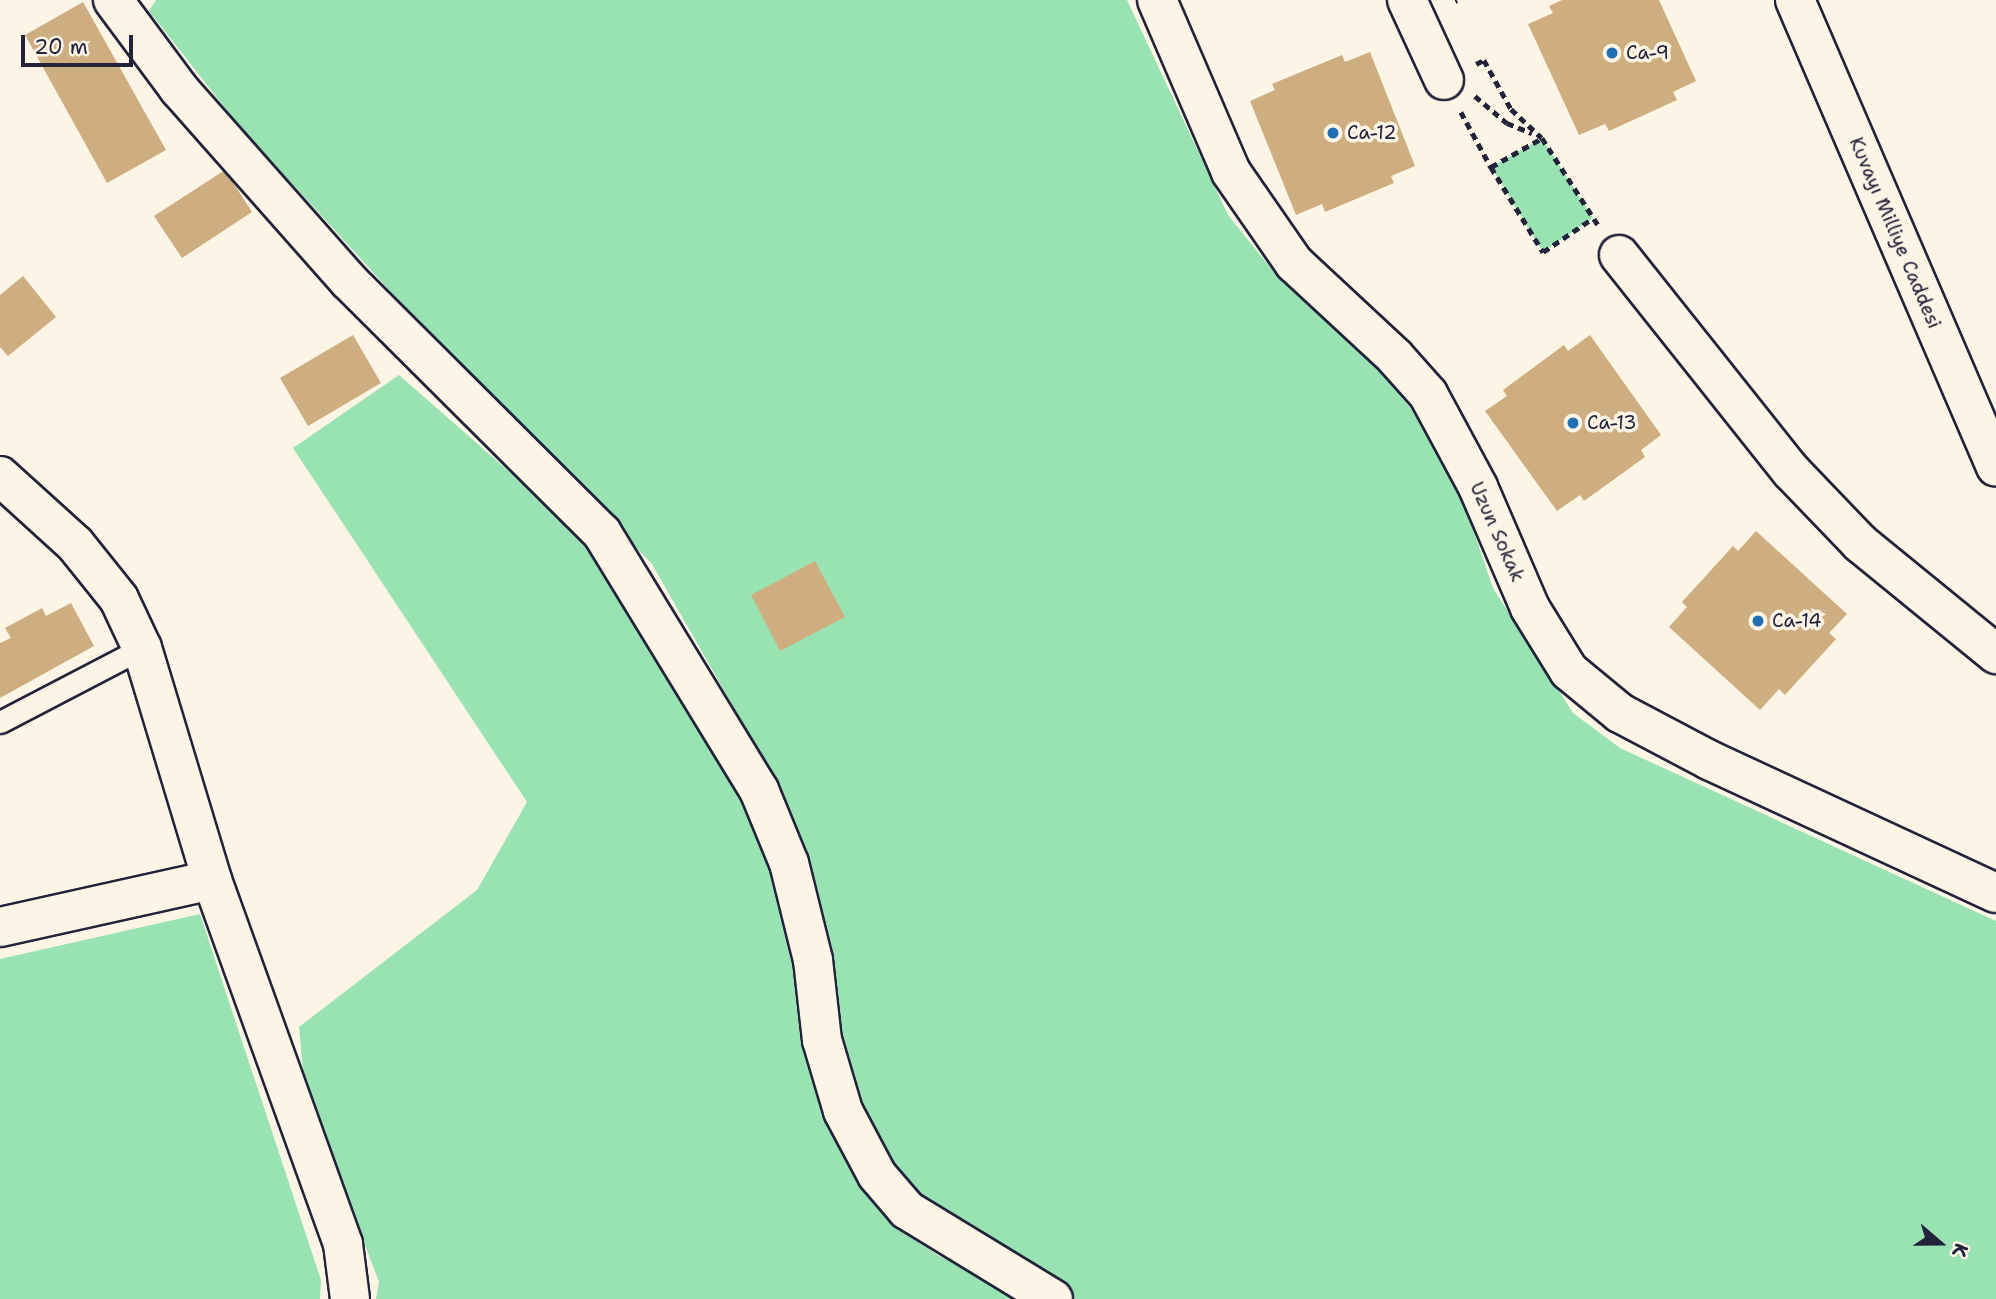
<!DOCTYPE html>
<html>
<head>
<meta charset="utf-8">
<style>
  body { margin:0 }
  #map { position:relative; width:1996px; height:1299px; overflow:hidden; background:#fcf5e5; font-family:"Shantell Sans",sans-serif }
  div>[style] { position:absolute }
  [style*='--x'] { left:calc(var(--x)*1px); top:calc(var(--y)*1px); width:calc(var(--w)*1px); rotate:calc(var(--a)*1deg) }
  .green>* { inset:0; background:#99e3b2 }
  .building>* { inset:0; background:#cead81 }
  .path>* { height:4.5px; margin-top:-2.25px; transform-origin:0; background:repeating-linear-gradient(90deg,#22223b 0 7px,transparent 0 12px) }
  .roads { filter:drop-shadow(2px 0 #22223b) drop-shadow(-2px 0 #22223b) drop-shadow(0 2px #22223b) drop-shadow(0 -2px #22223b) }
  .service>* { height:21px; margin:-10.5px; padding:0 10.5px; transform-origin:10.5px; border-radius:10.5px; background:#fcf5e5 }
  .minor>* { height:38px; margin:-19px; padding:0 19px; transform-origin:19px; border-radius:19px; background:#fcf5e5 }
  .tertiary>* { height:38px; margin:-19px; padding:0 19px; transform-origin:19px; border-radius:19px; background:#fcf5e5 }
  .dots>* { width:19px; height:19px; translate:-50% -50%; box-sizing:border-box; border:4px solid #fcf5e5; border-radius:50% }
  span { translate:-50% -50%; white-space:nowrap; text-align:center; line-height:1.15; -webkit-text-stroke:7px #fcf5e5; paint-order:stroke }
  .poi-label { font-size:19px; color:#22223b }
  .left { translate:0 -50%; text-align:left }
  .street-label { font-size:19px; color:#22223b }
  .north { position:absolute; left:1905px; top:1208px; width:70px; height:70px; -webkit-text-stroke:5px #fcf5e5; paint-order:stroke; rotate:110deg; font-size:19px; font-weight:700; line-height:28px; text-align:center; color:#22223b }
  .north::after { content:''; display:block; margin:auto; width:24px; height:32px; background:#22223b; clip-path:polygon(50% 0,100% 100%,50% 72%,0 100%) }
  .scale { position:absolute; left:21px; top:35px; width:112px; height:32px; box-sizing:border-box; border:4px solid #22223b; border-top:0; padding-left:9px; font-size:21px; line-height:24px; white-space:nowrap; color:#22223b; -webkit-text-stroke:5px #fcf5e5; paint-order:stroke }
</style>
</head>
<body>
<div id="map">
  <div class="green">
    <i style="clip-path:polygon(156px 0,1127px 0,1228px 215px,1278px 277px,1384px 376px,1421px 421px,1467px 512px,1493px 588px,1573px 713px,1620px 748px,1996px 921px,1996px 1299px,1075px 1299px,929px 1207px,873px 1143px,839px 1048px,810px 875px,742px 722px,652px 564px,443px 349px,236px 122px,149px 11px)"></i>
    <i style="clip-path:polygon(1542px 138px,1593px 218px,1543px 252px,1491px 167px)"></i>
    <i style="clip-path:polygon(399px 375px,583px 536px,752px 809px,791px 916px,851px 1151px,872px 1200px,895px 1227px,939px 1256px,1029px 1299px,376px 1299px,379px 1282px,304px 1083px,299px 1027px,477px 890px,527px 802px,293px 448px)"></i>
    <i style="clip-path:polygon(200px 914px,321px 1280px,320px 1299px,0 1299px,0 959px)"></i>
  </div>
  <div class="building">
    <i style="clip-path:polygon(1562px 0,1659px 0,1696px 81px,1673px 92px,1677px 100px,1609px 131px,1605px 124px,1579px 135px,1528px 24px,1553px 13px,1549px 6px)"></i>
    <i style="clip-path:polygon(83px 2px,166px 150px,107px 183px,25px 35px)"></i>
    <i style="clip-path:polygon(1370px 52px,1415px 166px,1391px 176px,1394px 183px,1325px 212px,1322px 204px,1296px 215px,1250px 101px,1275px 90px,1272px 84px,1342px 55px,1345px 62px)"></i>
    <i style="clip-path:polygon(225px 170px,252px 212px,182px 258px,154px 216px)"></i>
    <i style="clip-path:polygon(23px 276px,56px 317px,8px 356px,0 347px,0 295px)"></i>
    <i style="clip-path:polygon(353px 335px,381px 383px,308px 426px,280px 378px)"></i>
    <i style="clip-path:polygon(1590px 335px,1661px 435px,1641px 450px,1645px 457px,1584px 501px,1580px 495px,1557px 511px,1485px 411px,1507px 396px,1503px 390px,1564px 345px,1568px 351px)"></i>
    <i style="clip-path:polygon(1756px 531px,1847px 614px,1829px 633px,1836px 639px,1785px 695px,1779px 689px,1760px 710px,1669px 627px,1687px 607px,1682px 602px,1733px 546px,1738px 551px)"></i>
    <i style="clip-path:polygon(815px 561px,845px 617px,780px 651px,751px 595px)"></i>
    <i style="clip-path:polygon(71px 603px,94px 646px,0 698px,0 643px,11px 638px,5px 628px,42px 608px,46px 616px)"></i>
  </div>
  <div class="path">
    <i style="--x:1455;--y:1;--w:2;--a:-27"></i>
    <i style="--x:1476;--y:64;--w:9;--a:-27"></i>
    <i style="--x:1484;--y:60;--w:56;--a:61.1"></i>
    <i style="--x:1511;--y:109;--w:42;--a:43.1"></i>
    <i style="--x:1475;--y:96;--w:42;--a:40.2"></i>
    <i style="--x:1507;--y:123;--w:27;--a:22"></i>
    <i style="--x:1461;--y:112;--w:63;--a:61.4"></i>
    <i style="--x:1491;--y:167;--w:59;--a:-29.6"></i>
    <i style="--x:1542;--y:138;--w:103;--a:57.2"></i>
    <i style="--x:1491;--y:167;--w:100;--a:58.5"></i>
    <i style="--x:1543;--y:252;--w:60;--a:-34.2"></i>
  </div>
  <div class="roads">
    <div class="service">
      <i style="--x:0;--y:722;--w:160;--a:-27.5"></i>
    </div>
    <div class="minor">
      <i style="--x:113;--y:0;--w:111;--a:53.4"></i>
      <i style="--x:179;--y:89;--w:256;--a:48.5"></i>
      <i style="--x:349;--y:281;--w:357;--a:44.9"></i>
      <i style="--x:602;--y:533;--w:301;--a:58.6"></i>
      <i style="--x:759;--y:790;--w:79;--a:67.7"></i>
      <i style="--x:789;--y:863;--w:100;--a:76.1"></i>
      <i style="--x:813;--y:960;--w:81;--a:83.6"></i>
      <i style="--x:822;--y:1040;--w:74;--a:73.5"></i>
      <i style="--x:843;--y:1111;--w:72;--a:62"></i>
      <i style="--x:877;--y:1175;--w:46;--a:49.4"></i>
      <i style="--x:907;--y:1210;--w:171;--a:31.4"></i>
      <i style="--x:1157;--y:0;--w:187;--a:66.7"></i>
      <i style="--x:1231;--y:172;--w:111;--a:55.3"></i>
      <i style="--x:1294;--y:263;--w:138;--a:42.9"></i>
      <i style="--x:1395;--y:357;--w:50;--a:48.3"></i>
      <i style="--x:1428;--y:394;--w:106;--a:61.7"></i>
      <i style="--x:1478;--y:487;--w:132;--a:66.7"></i>
      <i style="--x:1530;--y:608;--w:74;--a:58.2"></i>
      <i style="--x:1569;--y:671;--w:66;--a:39.5"></i>
      <i style="--x:1620;--y:713;--w:101;--a:27.8"></i>
      <i style="--x:1709;--y:760;--w:316;--a:24.9"></i>
      <i style="--x:1407;--y:0;--w:88;--a:65.2"></i>
      <i style="--x:1619;--y:255;--w:276;--a:51.5"></i>
      <i style="--x:1791;--y:471;--w:100;--a:46.2"></i>
      <i style="--x:1860;--y:543;--w:176;--a:39.2"></i>
      <i style="--x:0;--y:476;--w:101;--a:42.2"></i>
      <i style="--x:75;--y:544;--w:70;--a:51.3"></i>
      <i style="--x:119;--y:599;--w:54;--a:64.9"></i>
      <i style="--x:142;--y:648;--w:242;--a:73.2"></i>
      <i style="--x:212;--y:880;--w:387;--a:70.2"></i>
      <i style="--x:343;--y:1244;--w:55;--a:82.7"></i>
      <i style="--x:0;--y:927;--w:217;--a:-12.5"></i>
    </div>
    <div class="tertiary">
      <i style="--x:1795;--y:0;--w:508;--a:66.71"></i>
    </div>
  </div>
  <div class="dots">
    <i style="left:1612px;top:53px;background:#1f6fb2"></i>
    <i style="left:1333px;top:133px;background:#1f6fb2"></i>
    <i style="left:1573px;top:423px;background:#1f6fb2"></i>
    <i style="left:1758px;top:621px;background:#1f6fb2"></i>
  </div>
  <div class="poi-label">
    <span class="left" style="left:1626px;top:53px">Ca-9</span>
    <span class="left" style="left:1347px;top:133px">Ca-12</span>
    <span class="left" style="left:1587px;top:423px">Ca-13</span>
    <span class="left" style="left:1772px;top:621px">Ca-14</span>
  </div>
  <div class="street-label">
    <span style="left:1895px;top:233px;rotate:67deg">Kuvayı Milliye Caddesi</span>
    <span style="left:1497px;top:532px;rotate:66deg">Uzun Sokak</span>
  </div>
  <div class="north">K</div>
  <div class="scale">20 m</div>
</div>
</body>
</html>
